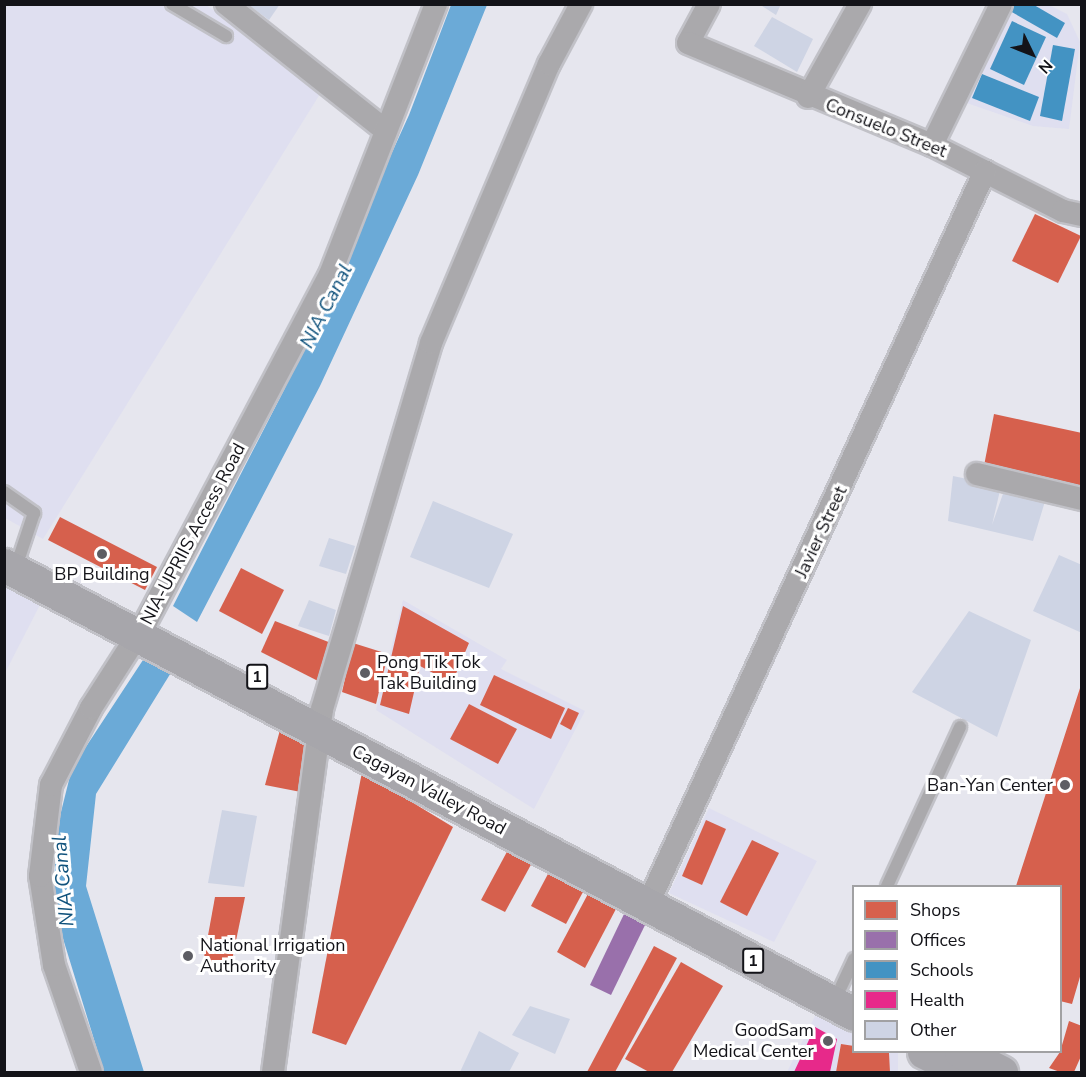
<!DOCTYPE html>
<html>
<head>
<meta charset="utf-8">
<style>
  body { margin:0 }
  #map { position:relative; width:1086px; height:1077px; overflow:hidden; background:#e6e6ee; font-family:"Nunito Sans",sans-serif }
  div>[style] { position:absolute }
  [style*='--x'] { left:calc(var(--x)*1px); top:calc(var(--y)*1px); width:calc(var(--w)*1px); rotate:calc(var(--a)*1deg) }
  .built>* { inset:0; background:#dfdff0 }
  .water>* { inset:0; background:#6baad7 }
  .shops>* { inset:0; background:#d6604d }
  .offices>* { inset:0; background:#9970ab }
  .schools>* { inset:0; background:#4393c3 }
  .health>* { inset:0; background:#e7298a }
  .building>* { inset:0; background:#ced4e4 }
  .roads { filter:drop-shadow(2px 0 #c1c1c7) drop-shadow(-2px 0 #c1c1c7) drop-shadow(0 2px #c1c1c7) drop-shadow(0 -2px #c1c1c7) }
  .lane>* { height:12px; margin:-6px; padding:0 6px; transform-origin:6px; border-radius:6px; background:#aaa9ac }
  .street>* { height:22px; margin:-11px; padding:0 11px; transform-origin:11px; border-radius:11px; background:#aaa9ac }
  .highway>* { height:33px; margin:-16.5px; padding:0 16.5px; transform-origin:16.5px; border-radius:16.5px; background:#a7a6ab }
  .dots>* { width:16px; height:16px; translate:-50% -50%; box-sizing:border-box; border:3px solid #fff; border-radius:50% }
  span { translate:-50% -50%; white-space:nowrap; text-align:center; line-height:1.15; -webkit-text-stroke:6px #fff; paint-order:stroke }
  .shield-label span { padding:2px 4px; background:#fff; border:2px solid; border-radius:4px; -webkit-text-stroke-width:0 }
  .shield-label { font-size:16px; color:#131318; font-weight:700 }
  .street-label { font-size:18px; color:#131318 }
  .poi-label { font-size:18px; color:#131318 }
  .left { translate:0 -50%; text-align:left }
  .right { translate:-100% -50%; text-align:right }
  .water-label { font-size:20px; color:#10527c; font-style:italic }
  .frame { position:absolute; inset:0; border:6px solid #131318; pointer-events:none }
  .legend { position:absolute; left:852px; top:885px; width:210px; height:168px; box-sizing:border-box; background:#fff; border:2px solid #a1a1a3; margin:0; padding:8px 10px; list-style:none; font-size:18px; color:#131318 }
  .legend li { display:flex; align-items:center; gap:12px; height:30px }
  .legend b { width:30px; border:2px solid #a1a1a3 }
  .north { position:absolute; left:1002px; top:24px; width:60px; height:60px; -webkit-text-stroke:4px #fff; paint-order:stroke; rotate:133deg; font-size:16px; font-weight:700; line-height:24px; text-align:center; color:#131318 }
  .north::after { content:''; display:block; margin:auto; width:21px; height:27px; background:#131318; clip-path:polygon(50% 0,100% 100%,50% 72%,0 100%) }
</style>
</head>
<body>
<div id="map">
  <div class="built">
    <i style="clip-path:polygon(4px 5px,206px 5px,325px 86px,43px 539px,5px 518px)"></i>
    <i style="clip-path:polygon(1009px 5px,1049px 5px,1067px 14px,1080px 42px,1069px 129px,1033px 126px,964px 102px)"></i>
    <i style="clip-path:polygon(5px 581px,42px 601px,5px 673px)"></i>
    <i style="clip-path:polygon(403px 600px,507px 660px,501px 669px,585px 711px,534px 809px,376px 710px)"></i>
    <i style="clip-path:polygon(709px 808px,817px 861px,774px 942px,669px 893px)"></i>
    <i style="clip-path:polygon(815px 1016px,853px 1031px,854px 1052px,898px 1052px,898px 1072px,787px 1072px)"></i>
  </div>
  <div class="water">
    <i style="clip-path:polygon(451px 5px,487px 5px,418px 175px,320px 386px,197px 622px,173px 606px,284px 390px,409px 115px)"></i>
    <i style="clip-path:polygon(143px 660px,172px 671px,96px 794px,86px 886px,144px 1072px,104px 1072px,53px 906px,57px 828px,72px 768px)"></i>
  </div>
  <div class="shops">
    <i style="clip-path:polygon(1035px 214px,1081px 236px,1058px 283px,1012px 261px)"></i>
    <i style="clip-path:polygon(994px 414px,1082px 433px,1082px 492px,983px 471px)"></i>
    <i style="clip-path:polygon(60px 517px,157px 567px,145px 590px,48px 540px)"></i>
    <i style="clip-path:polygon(241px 568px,284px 590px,262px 634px,219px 611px)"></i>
    <i style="clip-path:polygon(403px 606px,469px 643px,452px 683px,420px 666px,409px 714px,380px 705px)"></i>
    <i style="clip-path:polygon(275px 621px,331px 643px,320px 682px,261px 652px)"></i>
    <i style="clip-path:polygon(353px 643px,388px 654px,376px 704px,342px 692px)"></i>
    <i style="clip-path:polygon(494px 675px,565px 708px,551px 739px,480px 705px)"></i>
    <i style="clip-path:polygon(1081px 685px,1082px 970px,1072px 1004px,1060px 1001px,1060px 886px,1016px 886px)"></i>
    <i style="clip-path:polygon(469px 704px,517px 729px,498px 764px,450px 739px)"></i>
    <i style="clip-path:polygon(568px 708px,579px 713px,571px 730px,560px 724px)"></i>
    <i style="clip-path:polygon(280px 730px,315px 748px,306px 793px,265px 785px)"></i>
    <i style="clip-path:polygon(362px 772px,453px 827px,346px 1045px,312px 1033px)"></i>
    <i style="clip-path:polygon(706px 820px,726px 829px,702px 885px,682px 876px)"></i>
    <i style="clip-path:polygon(752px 840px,779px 853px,747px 916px,720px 902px)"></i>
    <i style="clip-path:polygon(509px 848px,533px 861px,505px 912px,481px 900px)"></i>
    <i style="clip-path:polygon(549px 872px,584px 890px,566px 924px,531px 906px)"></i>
    <i style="clip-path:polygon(589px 892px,617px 907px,585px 968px,557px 952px)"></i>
    <i style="clip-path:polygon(215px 897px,245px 897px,231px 965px,203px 963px)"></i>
    <i style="clip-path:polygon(654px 946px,677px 958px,615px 1072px,587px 1072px)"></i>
    <i style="clip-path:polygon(681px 962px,723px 986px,672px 1072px,649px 1072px,625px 1059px)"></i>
    <i style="clip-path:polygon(1069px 1021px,1082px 1026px,1082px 1054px,1074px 1072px,1060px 1072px,1049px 1068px,1060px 1052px)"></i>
    <i style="clip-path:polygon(841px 1044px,854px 1046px,854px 1052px,889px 1053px,890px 1072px,836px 1072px)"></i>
  </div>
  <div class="offices">
    <i style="clip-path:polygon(625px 912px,646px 923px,611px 995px,590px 985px)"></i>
  </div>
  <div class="schools">
    <i style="clip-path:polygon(1013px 5px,1034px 5px,1065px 23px,1057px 38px,1010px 11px)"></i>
    <i style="clip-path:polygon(1012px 21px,1046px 37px,1024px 85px,990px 69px)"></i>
    <i style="clip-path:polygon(1053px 45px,1075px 49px,1062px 121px,1040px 116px)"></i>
    <i style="clip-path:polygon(982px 74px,1039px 97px,1030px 121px,972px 98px)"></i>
  </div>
  <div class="health">
    <i style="clip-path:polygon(815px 1027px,837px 1039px,830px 1072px,794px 1072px)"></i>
  </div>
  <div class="building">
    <i style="clip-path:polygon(247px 4px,280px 4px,269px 20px)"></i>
    <i style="clip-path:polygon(759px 4px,781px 4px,776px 15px)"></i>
    <i style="clip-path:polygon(772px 17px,813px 39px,797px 72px,754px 46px)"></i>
    <i style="clip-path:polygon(953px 476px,1001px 486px,992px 525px,1005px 488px,1046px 498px,1033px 541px,948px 521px)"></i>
    <i style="clip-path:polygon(433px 501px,513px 534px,489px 588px,410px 557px)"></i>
    <i style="clip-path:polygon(329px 538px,355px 546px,346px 574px,319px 566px)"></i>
    <i style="clip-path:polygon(1059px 555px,1082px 565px,1082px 633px,1033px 611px)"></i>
    <i style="clip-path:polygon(309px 600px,336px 610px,329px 636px,298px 626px)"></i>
    <i style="clip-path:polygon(969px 611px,1031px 640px,997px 737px,912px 692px)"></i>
    <i style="clip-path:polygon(222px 810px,257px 816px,244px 887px,208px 883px)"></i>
    <i style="clip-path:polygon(530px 1006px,570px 1019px,555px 1054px,512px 1035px)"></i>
    <i style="clip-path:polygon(479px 1031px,519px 1053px,509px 1072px,460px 1072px)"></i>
  </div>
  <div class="roads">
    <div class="lane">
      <i style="--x:172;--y:4;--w:63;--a:30.7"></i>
      <i style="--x:4;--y:492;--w:37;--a:35"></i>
      <i style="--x:34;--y:513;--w:44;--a:108.4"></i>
      <i style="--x:887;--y:886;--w:175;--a:-65.3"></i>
      <i style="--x:841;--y:987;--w:31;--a:-65"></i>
    </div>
    <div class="street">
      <i style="--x:226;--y:4;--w:203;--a:38.4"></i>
      <i style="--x:709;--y:4;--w:44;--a:118.3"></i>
      <i style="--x:688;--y:43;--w:264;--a:22.7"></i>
      <i style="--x:932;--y:145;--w:147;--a:26.7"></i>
      <i style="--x:1063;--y:211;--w:19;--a:12"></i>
      <i style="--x:808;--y:97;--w:107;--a:-60.8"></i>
      <i style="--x:932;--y:145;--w:157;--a:-63.9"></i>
      <i style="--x:977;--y:474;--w:108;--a:13.4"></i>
      <i style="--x:654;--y:891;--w:792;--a:-65.31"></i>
      <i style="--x:91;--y:1072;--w:113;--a:-109.1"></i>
      <i style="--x:54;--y:965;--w:90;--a:-98.9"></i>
      <i style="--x:40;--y:876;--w:92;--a:-83.1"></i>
      <i style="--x:51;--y:785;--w:87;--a:-62.5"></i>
      <i style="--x:91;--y:708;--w:102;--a:-57.4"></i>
      <i style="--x:146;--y:622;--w:391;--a:-62.1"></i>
      <i style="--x:329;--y:277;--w:293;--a:-68.6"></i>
      <i style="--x:273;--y:1072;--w:366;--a:-82.3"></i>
      <i style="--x:322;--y:709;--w:382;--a:-73.4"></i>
      <i style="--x:431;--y:343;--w:303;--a:-67.1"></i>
      <i style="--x:549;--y:64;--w:68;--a:-61.9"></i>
    </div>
    <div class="highway">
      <i style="--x:4;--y:565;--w:961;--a:27.84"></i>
      <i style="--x:924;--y:1052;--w:46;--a:26"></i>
      <i style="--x:961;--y:1052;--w:45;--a:26.6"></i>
    </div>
  </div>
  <div class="dots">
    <i style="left:102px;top:554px;background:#5d5d63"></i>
    <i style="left:365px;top:673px;background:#5d5d63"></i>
    <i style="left:1065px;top:785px;background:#5d5d63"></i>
    <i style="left:188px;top:956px;background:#5d5d63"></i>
    <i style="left:828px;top:1041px;background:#5d5d63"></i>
  </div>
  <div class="shield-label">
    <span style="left:257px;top:677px">1</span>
    <span style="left:753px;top:961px">1</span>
  </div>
  <div class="street-label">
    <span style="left:886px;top:128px;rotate:22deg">Consuelo Street</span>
    <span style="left:821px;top:532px;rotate:-65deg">Javier Street</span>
    <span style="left:193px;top:534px;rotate:-62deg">NIA-UPRIIS Access Road</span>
    <span style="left:429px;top:790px;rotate:28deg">Cagayan Valley Road</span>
  </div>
  <div class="poi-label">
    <span style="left:102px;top:574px">BP Building</span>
    <span class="left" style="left:377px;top:673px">Pong Tik Tok<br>Tak Building</span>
    <span class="right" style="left:1053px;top:785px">Ban-Yan Center</span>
    <span class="left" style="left:200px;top:956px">National Irrigation<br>Authority</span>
    <span class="right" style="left:814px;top:1041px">GoodSam<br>Medical Center</span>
  </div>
  <div class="water-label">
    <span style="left:326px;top:306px;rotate:-63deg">NIA Canal</span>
    <span style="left:63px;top:881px;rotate:-95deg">NIA Canal</span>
  </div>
  <div class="frame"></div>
  <ul class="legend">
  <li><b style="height:16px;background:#d6604d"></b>Shops</li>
  <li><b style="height:16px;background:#9970ab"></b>Offices</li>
  <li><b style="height:16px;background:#4393c3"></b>Schools</li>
  <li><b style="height:16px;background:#e7298a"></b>Health</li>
  <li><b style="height:16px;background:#ced4e4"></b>Other</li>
  </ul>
  <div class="north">N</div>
</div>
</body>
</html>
